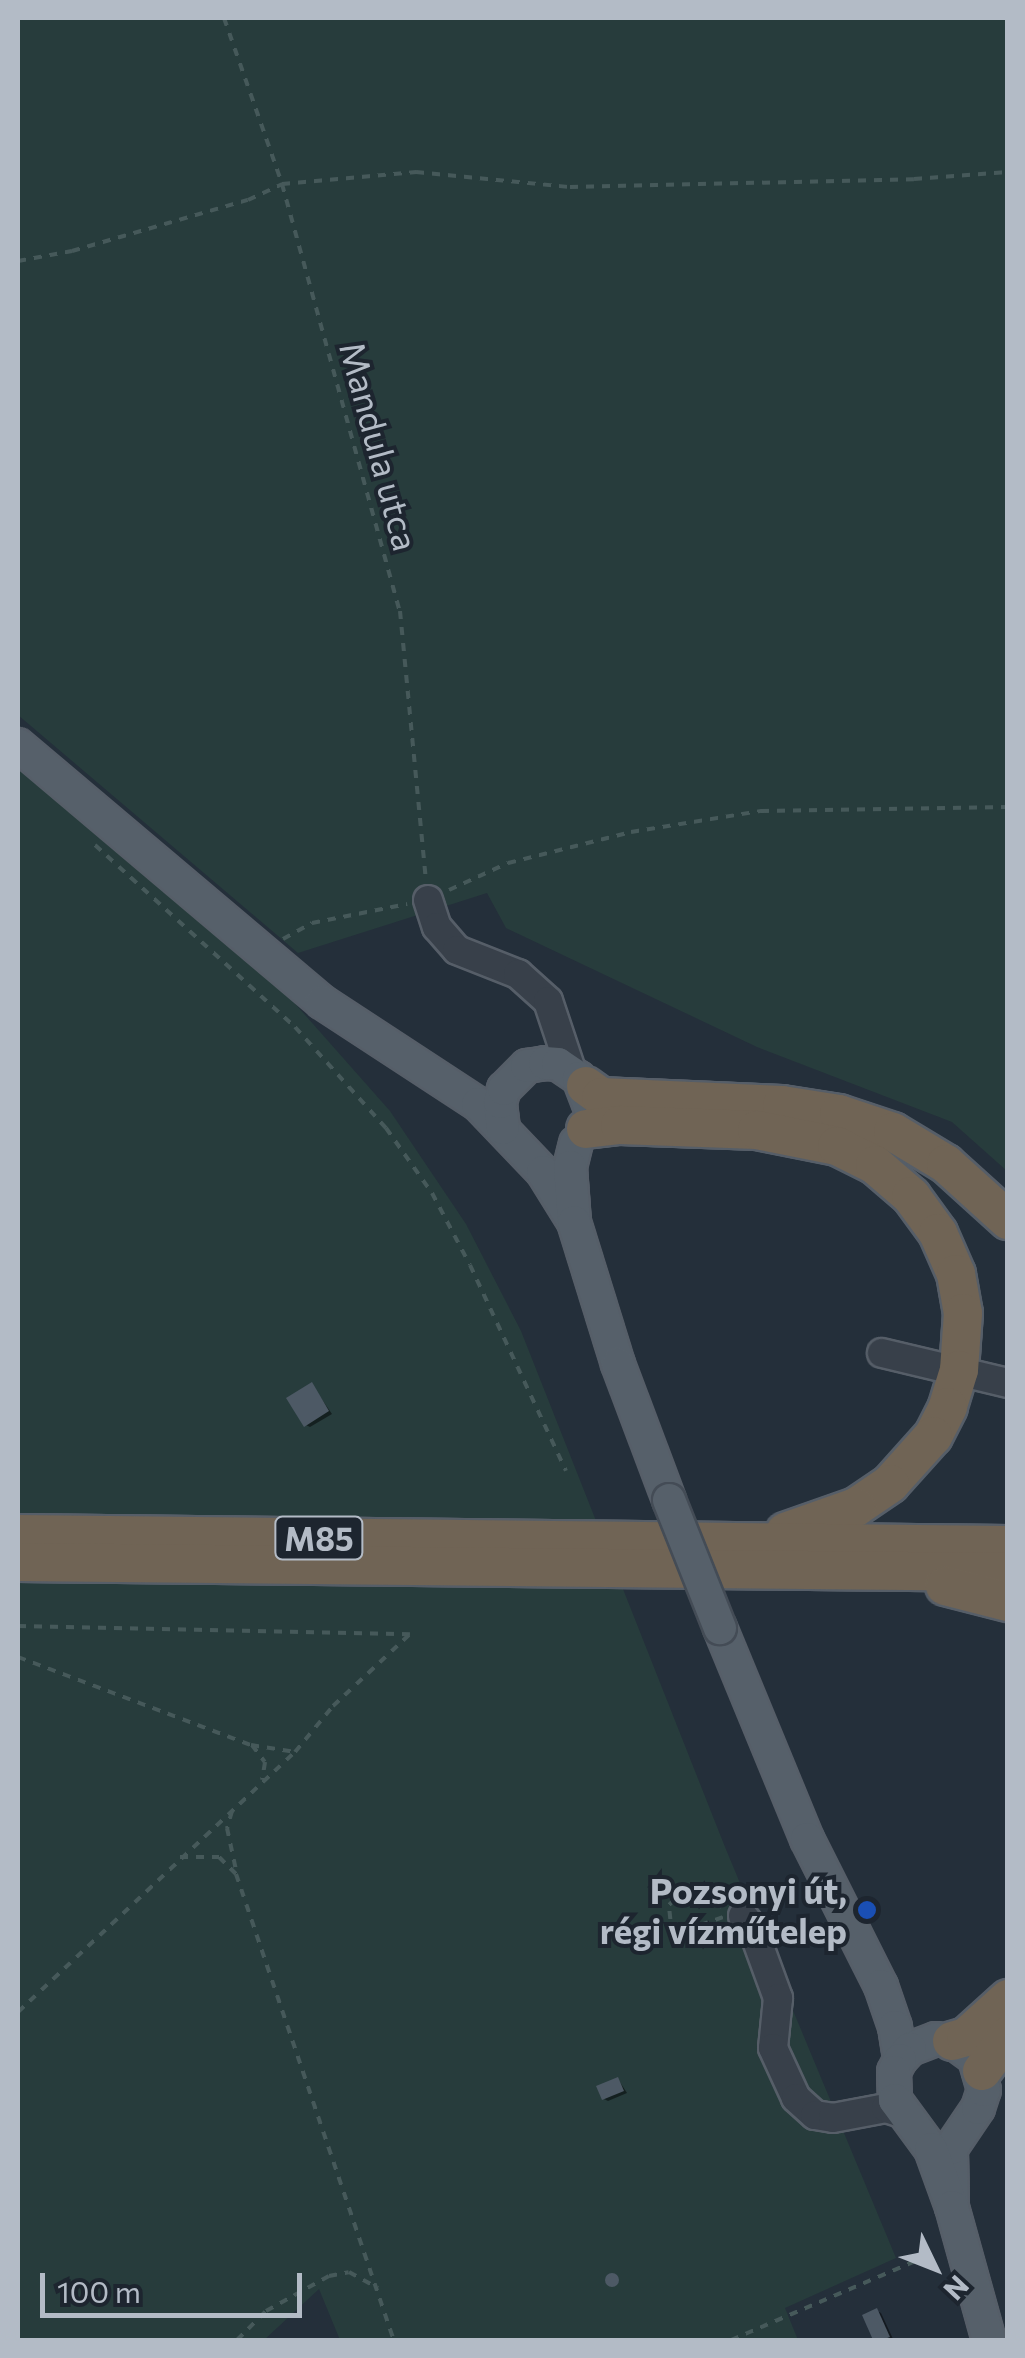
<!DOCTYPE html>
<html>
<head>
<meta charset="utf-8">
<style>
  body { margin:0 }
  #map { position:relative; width:1025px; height:2358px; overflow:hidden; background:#242f3a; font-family:Commissioner,sans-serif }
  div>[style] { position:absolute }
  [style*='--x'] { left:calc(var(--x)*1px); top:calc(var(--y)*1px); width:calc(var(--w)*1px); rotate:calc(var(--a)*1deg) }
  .green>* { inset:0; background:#273c3c }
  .shadow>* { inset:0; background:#0007 }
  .building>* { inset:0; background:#4d5965 }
  .round { border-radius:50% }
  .path>* { height:4px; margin-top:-2px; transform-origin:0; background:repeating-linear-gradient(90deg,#46595a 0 8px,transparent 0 16px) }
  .roads { filter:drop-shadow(2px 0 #565e68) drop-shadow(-2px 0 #565e68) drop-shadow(0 2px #565e68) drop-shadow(0 -2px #565e68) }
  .minor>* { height:28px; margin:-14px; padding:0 14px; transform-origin:14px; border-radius:14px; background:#38404a }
  .major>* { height:32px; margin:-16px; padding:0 16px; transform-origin:16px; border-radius:16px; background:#56606a }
  .highway>* { height:38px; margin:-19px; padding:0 19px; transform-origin:19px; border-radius:19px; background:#706455 }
  .bridges { filter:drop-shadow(2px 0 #444c56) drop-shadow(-2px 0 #444c56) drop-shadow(0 2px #444c56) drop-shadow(0 -2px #444c56) }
  .major-bridge>* { height:32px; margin:-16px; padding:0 16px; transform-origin:16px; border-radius:16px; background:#56606a }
  .dots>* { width:28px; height:28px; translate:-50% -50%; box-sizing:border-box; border:5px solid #1d252f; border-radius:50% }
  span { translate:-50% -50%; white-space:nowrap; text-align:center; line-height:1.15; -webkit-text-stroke:8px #1d252f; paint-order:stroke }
  .shield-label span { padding:2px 8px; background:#1d252f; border:2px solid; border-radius:8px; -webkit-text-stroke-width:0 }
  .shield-label { font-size:32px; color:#b3bbc6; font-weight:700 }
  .street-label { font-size:35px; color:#b3bbc6 }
  .poi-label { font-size:35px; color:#b3bbc6; font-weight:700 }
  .right { translate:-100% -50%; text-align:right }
  .frame { position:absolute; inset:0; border:20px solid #b3bbc6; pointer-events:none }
  .north { position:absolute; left:885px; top:2218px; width:100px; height:100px; -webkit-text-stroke:8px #1d252f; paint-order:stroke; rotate:133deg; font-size:28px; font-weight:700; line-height:40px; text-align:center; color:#b3bbc6 }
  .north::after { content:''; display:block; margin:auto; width:35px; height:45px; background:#b3bbc6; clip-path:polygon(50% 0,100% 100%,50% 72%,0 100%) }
  .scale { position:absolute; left:40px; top:2273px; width:262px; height:45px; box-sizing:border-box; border:5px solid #b3bbc6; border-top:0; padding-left:12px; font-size:30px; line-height:35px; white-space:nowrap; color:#b3bbc6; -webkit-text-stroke:8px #1d252f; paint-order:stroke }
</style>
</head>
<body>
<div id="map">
  <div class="green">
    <i style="clip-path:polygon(18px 18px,1007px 18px,1007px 1171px,952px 1122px,757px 1047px,506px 928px,487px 893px,298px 953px,18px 715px)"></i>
    <i style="clip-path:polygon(18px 764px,260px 964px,390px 1111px,466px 1224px,521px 1331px,725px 1847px,896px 2258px,785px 2308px,798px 2340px,340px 2340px,319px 2289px,264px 2340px,18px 2340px)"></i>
  </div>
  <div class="shadow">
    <i style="clip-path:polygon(312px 1385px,332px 1414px,310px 1427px,306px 1425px)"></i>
    <i style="clip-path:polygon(618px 2079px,627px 2093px,608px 2101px,604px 2099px)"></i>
    <i style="clip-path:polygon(877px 2311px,881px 2313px,893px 2339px,876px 2340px,865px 2316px)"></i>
  </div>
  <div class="building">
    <i style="clip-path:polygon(312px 1382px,329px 1411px,304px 1427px,286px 1398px)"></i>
    <i style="clip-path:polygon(618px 2077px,624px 2091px,602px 2100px,596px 2086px)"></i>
    <i class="round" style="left:605px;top:2273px;width:14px;height:14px"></i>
    <i style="clip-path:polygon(877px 2308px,890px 2337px,882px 2340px,873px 2340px,862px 2315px)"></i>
  </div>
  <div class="path">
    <i style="--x:224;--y:18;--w:176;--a:70.7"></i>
    <i style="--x:282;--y:184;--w:443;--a:74.6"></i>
    <i style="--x:400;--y:611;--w:270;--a:84.5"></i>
    <i style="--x:18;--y:261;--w:55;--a:-10.5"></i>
    <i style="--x:72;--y:251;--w:183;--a:-16.2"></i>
    <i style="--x:248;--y:200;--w:38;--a:-25"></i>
    <i style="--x:282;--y:184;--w:135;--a:-5.1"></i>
    <i style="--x:416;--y:172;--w:155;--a:5.6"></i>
    <i style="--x:570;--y:187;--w:344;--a:-1.3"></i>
    <i style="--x:914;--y:179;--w:94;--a:-4.3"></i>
    <i style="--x:95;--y:845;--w:270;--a:42.3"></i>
    <i style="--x:295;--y:1027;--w:136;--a:48"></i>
    <i style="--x:386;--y:1128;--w:80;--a:54.7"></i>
    <i style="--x:432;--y:1193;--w:81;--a:62.2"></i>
    <i style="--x:470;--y:1265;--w:227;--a:65"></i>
    <i style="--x:449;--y:890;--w:65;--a:-24.6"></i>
    <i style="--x:508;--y:863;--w:127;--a:-14.1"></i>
    <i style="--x:631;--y:832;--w:132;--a:-9.2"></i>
    <i style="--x:761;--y:811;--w:247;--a:-0.9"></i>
    <i style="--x:283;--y:939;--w:33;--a:-29"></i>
    <i style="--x:312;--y:923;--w:97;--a:-11.3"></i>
    <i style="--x:18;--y:1626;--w:392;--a:1.2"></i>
    <i style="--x:18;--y:1657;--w:249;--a:20.7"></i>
    <i style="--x:251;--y:1745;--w:45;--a:9"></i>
    <i style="--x:252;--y:1745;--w:21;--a:53"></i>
    <i style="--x:265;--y:1762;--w:18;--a:99"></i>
    <i style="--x:232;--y:1811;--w:18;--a:106"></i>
    <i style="--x:227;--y:1828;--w:43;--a:77.9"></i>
    <i style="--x:180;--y:1857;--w:39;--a:0"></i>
    <i style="--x:219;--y:1857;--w:24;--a:45"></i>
    <i style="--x:236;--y:1874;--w:492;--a:71.3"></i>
    <i style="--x:672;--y:1935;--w:30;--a:-96"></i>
    <i style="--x:669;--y:1905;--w:25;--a:-45"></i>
    <i style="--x:687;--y:1887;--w:25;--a:14"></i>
    <i style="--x:711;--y:1893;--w:18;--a:52"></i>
    <i style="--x:655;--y:1941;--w:72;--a:-19.4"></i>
    <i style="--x:18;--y:2012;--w:380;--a:-43.2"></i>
    <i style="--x:295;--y:1752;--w:60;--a:-50.4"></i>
    <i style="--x:333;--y:1706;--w:105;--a:-43.1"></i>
    <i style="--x:237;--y:2340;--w:41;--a:-45"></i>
    <i style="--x:266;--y:2311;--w:72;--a:-29.1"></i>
    <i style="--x:329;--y:2276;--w:20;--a:-11"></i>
    <i style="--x:349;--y:2272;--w:33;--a:29"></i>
    <i style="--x:731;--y:2340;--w:206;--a:-23.2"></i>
  </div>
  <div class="roads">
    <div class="minor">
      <i style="--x:428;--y:900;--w:28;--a:72"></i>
      <i style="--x:437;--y:927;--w:30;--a:49"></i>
      <i style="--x:457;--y:950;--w:66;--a:21.5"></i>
      <i style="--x:518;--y:974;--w:40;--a:42"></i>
      <i style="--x:548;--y:1001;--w:73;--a:71.6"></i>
      <i style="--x:882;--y:1353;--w:130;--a:13.4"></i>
      <i style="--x:743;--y:1916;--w:14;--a:51"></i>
      <i style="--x:752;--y:1927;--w:76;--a:69.9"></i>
      <i style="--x:778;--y:1998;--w:50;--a:95.7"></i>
      <i style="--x:773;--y:2048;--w:55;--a:65.3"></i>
      <i style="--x:796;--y:2098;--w:25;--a:42"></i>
      <i style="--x:815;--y:2115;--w:18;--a:9"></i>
      <i style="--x:833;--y:2118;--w:54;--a:-10.7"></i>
      <i style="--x:886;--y:2108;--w:16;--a:18"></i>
    </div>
    <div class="major">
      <i style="--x:18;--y:745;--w:398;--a:40.2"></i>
      <i style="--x:322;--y:1002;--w:186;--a:33.2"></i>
      <i style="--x:478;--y:1104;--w:94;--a:46.3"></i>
      <i style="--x:543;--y:1172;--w:59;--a:58.2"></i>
      <i style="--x:503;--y:1128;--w:26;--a:-97"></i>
      <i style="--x:500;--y:1102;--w:14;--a:-73"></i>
      <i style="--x:504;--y:1089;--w:33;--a:-45"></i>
      <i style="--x:527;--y:1066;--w:18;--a:-9"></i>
      <i style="--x:545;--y:1063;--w:13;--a:4"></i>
      <i style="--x:558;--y:1064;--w:25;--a:34"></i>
      <i style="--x:579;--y:1078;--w:34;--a:69"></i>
      <i style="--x:576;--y:1143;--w:25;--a:104"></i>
      <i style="--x:570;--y:1167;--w:55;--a:85.8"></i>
      <i style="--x:574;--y:1222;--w:149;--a:72.8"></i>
      <i style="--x:618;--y:1364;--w:145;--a:69.4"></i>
      <i style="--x:720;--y:1628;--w:228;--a:67.6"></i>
      <i style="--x:807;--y:1839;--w:165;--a:63.3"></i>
      <i style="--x:881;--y:1986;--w:43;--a:71.1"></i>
      <i style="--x:895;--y:2027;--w:33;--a:81"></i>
      <i style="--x:952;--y:2207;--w:59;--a:-91"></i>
      <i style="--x:951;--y:2148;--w:48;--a:-56"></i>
      <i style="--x:978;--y:2108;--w:19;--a:-72"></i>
      <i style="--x:984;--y:2090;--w:33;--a:-106"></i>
      <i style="--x:975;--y:2058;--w:29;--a:-144"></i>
      <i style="--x:952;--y:2041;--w:16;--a:-173"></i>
      <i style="--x:936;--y:2039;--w:28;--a:159"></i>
      <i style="--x:910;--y:2049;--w:15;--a:132"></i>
      <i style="--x:900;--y:2060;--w:13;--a:117"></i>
      <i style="--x:894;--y:2072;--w:28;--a:88"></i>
      <i style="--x:895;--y:2100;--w:61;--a:53.7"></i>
      <i style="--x:931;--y:2149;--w:62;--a:70.1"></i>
      <i style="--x:952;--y:2207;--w:138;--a:74.5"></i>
    </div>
    <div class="highway">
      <i style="--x:586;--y:1086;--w:19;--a:36"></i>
      <i style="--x:601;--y:1097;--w:181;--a:2.5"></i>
      <i style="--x:782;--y:1105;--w:58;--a:9"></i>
      <i style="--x:839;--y:1114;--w:57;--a:18.4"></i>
      <i style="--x:893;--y:1132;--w:62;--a:31.1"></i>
      <i style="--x:946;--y:1164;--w:84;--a:42.1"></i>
      <i style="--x:586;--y:1129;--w:34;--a:-7"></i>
      <i style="--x:620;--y:1125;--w:137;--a:2.1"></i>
      <i style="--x:757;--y:1130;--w:82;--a:11.3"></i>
      <i style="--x:837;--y:1146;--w:42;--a:26.6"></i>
      <i style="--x:875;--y:1165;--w:48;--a:40.7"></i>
      <i style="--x:911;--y:1196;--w:46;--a:53.9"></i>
      <i style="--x:938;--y:1233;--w:45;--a:66.3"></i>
      <i style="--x:956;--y:1274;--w:40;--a:80"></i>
      <i style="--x:963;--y:1313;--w:57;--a:94"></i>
      <i style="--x:959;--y:1370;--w:39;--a:107"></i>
      <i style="--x:948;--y:1407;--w:33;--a:117"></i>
      <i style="--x:933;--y:1436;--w:64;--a:131.9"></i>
      <i style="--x:890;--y:1484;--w:41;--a:145.9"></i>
      <i style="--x:856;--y:1507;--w:75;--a:160.6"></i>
      <i style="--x:18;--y:1534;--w:990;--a:0.64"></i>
      <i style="--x:18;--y:1562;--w:990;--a:0.58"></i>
      <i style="--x:945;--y:1586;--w:65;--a:14.3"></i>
      <i style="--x:952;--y:2041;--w:15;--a:-16"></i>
      <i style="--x:966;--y:2037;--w:57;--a:-42.1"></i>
      <i style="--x:982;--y:2071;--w:44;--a:-53.4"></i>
    </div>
  </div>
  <div class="bridges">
    <div class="major-bridge">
      <i style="--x:669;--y:1500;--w:138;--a:68.3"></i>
    </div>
  </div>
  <div class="dots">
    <i style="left:867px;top:1910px;background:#1a4fb4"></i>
  </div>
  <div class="shield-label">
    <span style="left:319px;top:1538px">M85</span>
  </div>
  <div class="street-label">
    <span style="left:380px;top:446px;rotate:75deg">Mandula utca</span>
  </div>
  <div class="poi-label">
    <span class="right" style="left:847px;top:1910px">Pozsonyi út,<br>régi vízműtelep</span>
  </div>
  <div class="frame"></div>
  <div class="north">N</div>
  <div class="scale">100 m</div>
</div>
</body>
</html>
